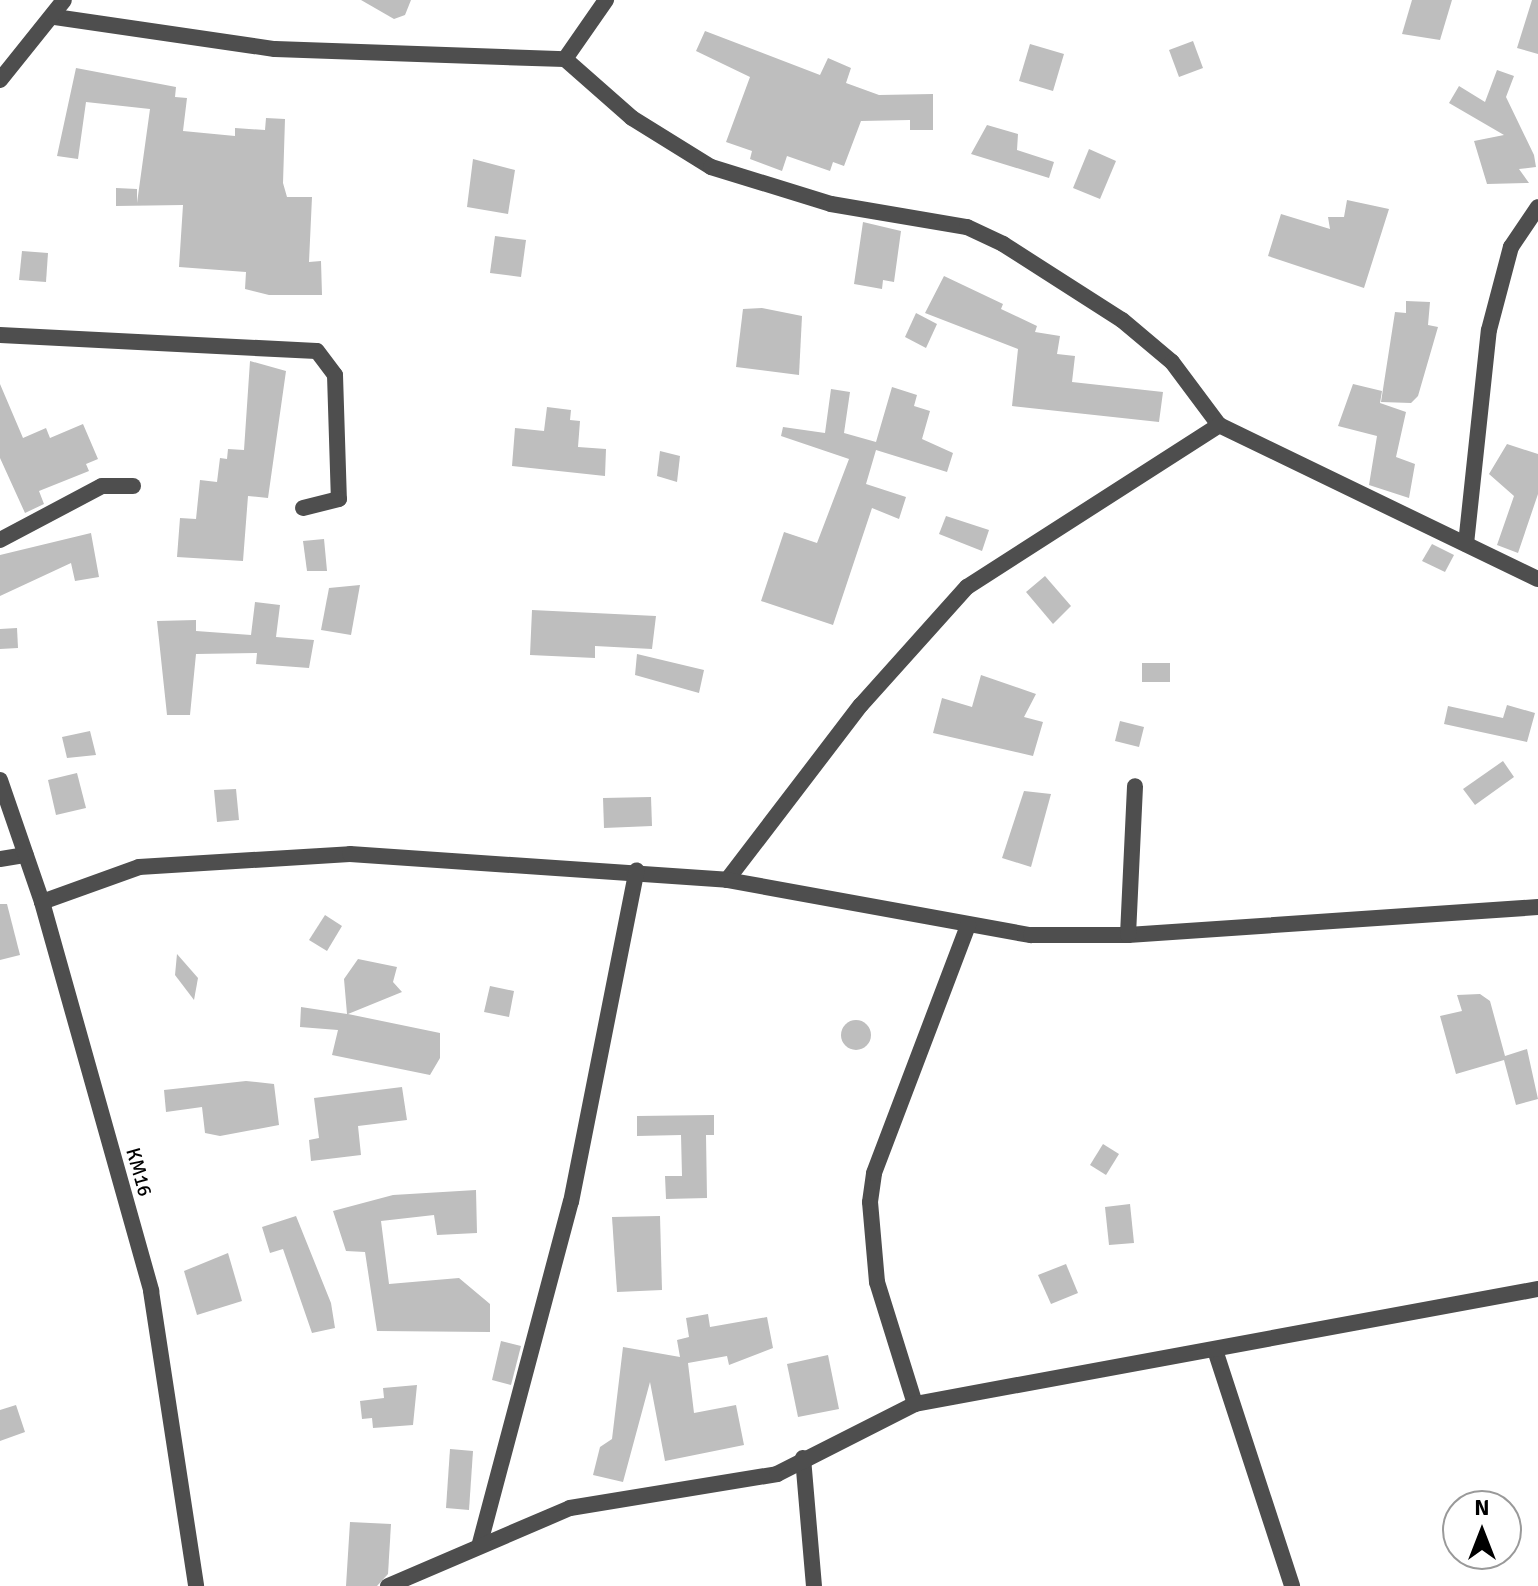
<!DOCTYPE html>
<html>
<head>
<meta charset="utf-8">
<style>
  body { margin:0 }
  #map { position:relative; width:1538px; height:1586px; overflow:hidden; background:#fff; font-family:Signika,sans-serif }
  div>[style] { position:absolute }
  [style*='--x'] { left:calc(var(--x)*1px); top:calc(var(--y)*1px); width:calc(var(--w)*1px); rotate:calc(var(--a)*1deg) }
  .building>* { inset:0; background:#bebebe }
  .round { border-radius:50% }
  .minor>* { height:16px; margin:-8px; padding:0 8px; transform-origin:8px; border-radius:8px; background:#4e4e4e }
  .tertiary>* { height:16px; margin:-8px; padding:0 8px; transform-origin:8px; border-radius:8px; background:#4e4e4e }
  span { translate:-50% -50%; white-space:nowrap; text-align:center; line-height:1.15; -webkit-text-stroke:6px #fff; paint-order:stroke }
  .street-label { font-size:20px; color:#000 }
  .north { position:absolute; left:1442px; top:1490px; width:80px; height:80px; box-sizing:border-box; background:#fff; border:2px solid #999; border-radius:50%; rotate:0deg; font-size:22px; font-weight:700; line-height:32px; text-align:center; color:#000 }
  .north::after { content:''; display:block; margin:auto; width:28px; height:36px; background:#000; clip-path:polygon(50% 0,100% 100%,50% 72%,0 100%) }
</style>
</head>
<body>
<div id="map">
  <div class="building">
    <i style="clip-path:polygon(361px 0,411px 0,405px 15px,394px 19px)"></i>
    <i style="clip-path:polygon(1412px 0,1452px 0,1440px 40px,1402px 34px)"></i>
    <i style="clip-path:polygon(1532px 0,1538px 0,1538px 54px,1517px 48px)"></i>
    <i style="clip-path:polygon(705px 31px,820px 75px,828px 58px,851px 68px,846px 83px,879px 95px,933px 94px,933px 130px,910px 130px,910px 120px,861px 121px,844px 166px,833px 162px,830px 171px,787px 156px,782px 171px,750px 159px,752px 151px,726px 142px,750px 77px,696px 51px)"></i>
    <i style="clip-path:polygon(1193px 41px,1203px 68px,1179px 77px,1169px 50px)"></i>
    <i style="clip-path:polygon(1030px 44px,1064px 54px,1053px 91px,1019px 81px)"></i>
    <i style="clip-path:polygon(76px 68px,176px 87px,175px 97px,187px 98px,183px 131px,235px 136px,235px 128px,265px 130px,266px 118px,285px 119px,283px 183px,287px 197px,312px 197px,309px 262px,321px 261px,322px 295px,269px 295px,245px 289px,246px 272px,179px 267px,183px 205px,116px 206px,116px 188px,137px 189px,137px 203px,150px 109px,86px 102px,78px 159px,57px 156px)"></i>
    <i style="clip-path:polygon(1497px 70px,1514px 76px,1506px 97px,1534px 155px,1536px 167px,1519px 169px,1529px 183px,1487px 184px,1474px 141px,1504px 135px,1449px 103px,1459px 86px,1485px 102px)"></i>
    <i style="clip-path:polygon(987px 125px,1018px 134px,1017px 150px,1054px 162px,1049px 178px,971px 154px)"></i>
    <i style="clip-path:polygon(1089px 149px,1116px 161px,1100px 199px,1073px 188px)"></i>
    <i style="clip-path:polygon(473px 159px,515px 170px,508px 214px,467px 207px)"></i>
    <i style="clip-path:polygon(1347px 200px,1389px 209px,1364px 288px,1268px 256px,1281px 214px,1330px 229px,1328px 217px,1344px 217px)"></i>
    <i style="clip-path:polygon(863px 222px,901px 231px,894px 282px,883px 280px,882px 289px,854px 284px)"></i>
    <i style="clip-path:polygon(495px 236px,526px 240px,521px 277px,490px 273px)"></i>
    <i style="clip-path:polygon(22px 251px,48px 253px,46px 282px,19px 280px)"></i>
    <i style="clip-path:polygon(944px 276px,1003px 304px,1001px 309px,1037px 326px,1035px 332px,1060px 336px,1057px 354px,1075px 356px,1072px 382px,1163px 392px,1159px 422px,1012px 406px,1018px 349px,925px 313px)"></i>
    <i style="clip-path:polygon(1406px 301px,1430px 302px,1428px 325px,1438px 327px,1418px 396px,1411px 403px,1381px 402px,1395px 312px,1406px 313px)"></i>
    <i style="clip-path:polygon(762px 308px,802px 316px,799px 375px,736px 367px,743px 309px)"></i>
    <i style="clip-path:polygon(916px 313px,937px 324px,926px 348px,905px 337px)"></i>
    <i style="clip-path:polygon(250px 361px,286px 371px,268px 498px,248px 496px,243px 561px,177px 557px,180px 518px,196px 519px,200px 480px,217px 482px,220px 458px,227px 459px,228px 449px,244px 450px)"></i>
    <i style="clip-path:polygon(0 384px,23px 438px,46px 428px,50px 438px,83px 424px,98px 459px,86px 464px,89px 471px,39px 491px,44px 504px,25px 513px,0 458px)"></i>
    <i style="clip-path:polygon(1353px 384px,1382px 391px,1380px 403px,1406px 412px,1396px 457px,1415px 464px,1409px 498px,1369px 485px,1377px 436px,1338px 426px)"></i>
    <i style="clip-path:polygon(892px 387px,917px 395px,914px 406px,930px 411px,922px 439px,953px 453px,947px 472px,876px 450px,866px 484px,906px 497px,899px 519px,872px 508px,833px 625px,761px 601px,784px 532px,817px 543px,849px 459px,781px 436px,783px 427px,825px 433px,831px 389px,850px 392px,844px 433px,876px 442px)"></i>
    <i style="clip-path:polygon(547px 407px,571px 410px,570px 420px,580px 421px,578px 447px,606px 449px,605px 476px,512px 466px,515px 428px,544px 431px)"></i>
    <i style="clip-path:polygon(1507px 444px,1538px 454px,1538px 494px,1518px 553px,1497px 545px,1514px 496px,1489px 474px)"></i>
    <i style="clip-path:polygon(660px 451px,680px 456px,677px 482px,657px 476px)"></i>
    <i style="clip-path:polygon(946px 516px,989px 530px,982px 551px,939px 534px)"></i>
    <i style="clip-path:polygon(91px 533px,99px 577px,75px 581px,71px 563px,0 596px,0 555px)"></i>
    <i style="clip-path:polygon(324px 539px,327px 571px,307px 571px,303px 541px)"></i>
    <i style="clip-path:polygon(1432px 544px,1454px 555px,1445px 572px,1422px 561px)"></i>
    <i style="clip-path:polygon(1045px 576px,1071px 606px,1053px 624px,1026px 592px)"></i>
    <i style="clip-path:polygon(360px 585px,351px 635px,321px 630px,329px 588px)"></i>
    <i style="clip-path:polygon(255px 602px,280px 605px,276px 637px,314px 640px,309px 668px,256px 664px,257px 653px,196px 654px,190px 715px,167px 715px,157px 621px,196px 620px,196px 631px,251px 635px)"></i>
    <i style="clip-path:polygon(532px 610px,656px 616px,652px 649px,595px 646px,595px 658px,530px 655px)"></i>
    <i style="clip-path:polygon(17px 628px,18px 648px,0 649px,0 629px)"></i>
    <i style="clip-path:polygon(637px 654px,704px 670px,699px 693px,635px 675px)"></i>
    <i style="clip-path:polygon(1142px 663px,1170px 663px,1170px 682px,1142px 682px)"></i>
    <i style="clip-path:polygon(981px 675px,1036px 694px,1024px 717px,1043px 722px,1033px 756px,933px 733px,942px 698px,972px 707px)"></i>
    <i style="clip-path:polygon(1507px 705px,1535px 713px,1527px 742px,1444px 724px,1448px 706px,1503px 718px)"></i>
    <i style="clip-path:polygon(1120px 721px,1144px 727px,1139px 747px,1115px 741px)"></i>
    <i style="clip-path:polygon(90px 731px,96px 755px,67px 758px,62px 737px)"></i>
    <i style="clip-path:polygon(1503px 761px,1514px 777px,1475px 805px,1463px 789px)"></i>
    <i style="clip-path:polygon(77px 773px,86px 808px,56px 815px,48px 780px)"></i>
    <i style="clip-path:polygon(236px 789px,239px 820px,217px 822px,214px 790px)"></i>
    <i style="clip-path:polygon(1024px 791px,1051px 794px,1031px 867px,1002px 858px)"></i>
    <i style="clip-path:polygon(651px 797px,652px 826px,604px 828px,603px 798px)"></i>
    <i style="clip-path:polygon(0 904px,7px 904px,20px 955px,0 960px)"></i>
    <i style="clip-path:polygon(325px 915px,342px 926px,327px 951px,309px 940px)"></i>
    <i style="clip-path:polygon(177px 954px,198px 978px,194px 1000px,175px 975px)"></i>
    <i style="clip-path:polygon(358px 959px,397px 967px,393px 982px,402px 992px,348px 1014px,440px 1033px,440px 1058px,430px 1075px,332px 1055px,338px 1030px,300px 1027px,301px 1007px,347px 1014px,344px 979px)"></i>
    <i style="clip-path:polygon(490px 986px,514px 991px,509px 1017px,484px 1012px)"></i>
    <i style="clip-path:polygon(1480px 994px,1490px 1001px,1505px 1056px,1527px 1049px,1538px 1099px,1516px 1105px,1504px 1060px,1456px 1074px,1440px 1016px,1462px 1011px,1457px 995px)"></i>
    <i class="round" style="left:841px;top:1020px;width:30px;height:30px"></i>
    <i style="clip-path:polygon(246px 1081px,274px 1084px,279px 1125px,220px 1136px,205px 1133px,202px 1107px,166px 1112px,164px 1090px)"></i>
    <i style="clip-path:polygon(402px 1087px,407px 1120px,358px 1126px,361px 1155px,311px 1161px,309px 1140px,319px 1138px,314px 1098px)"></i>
    <i style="clip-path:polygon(714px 1115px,714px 1135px,706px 1135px,707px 1198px,666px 1199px,665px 1176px,682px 1176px,681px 1135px,637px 1136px,637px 1116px)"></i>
    <i style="clip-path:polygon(1103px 1144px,1119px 1154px,1106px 1175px,1090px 1165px)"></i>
    <i style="clip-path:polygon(476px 1190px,477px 1233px,437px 1235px,434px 1215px,381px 1221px,389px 1284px,459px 1278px,490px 1304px,490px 1332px,377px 1331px,365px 1252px,346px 1251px,333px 1211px,393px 1195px)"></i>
    <i style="clip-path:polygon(1130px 1204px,1134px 1243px,1109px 1245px,1105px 1207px)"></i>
    <i style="clip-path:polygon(296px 1216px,331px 1303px,335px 1328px,312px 1333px,283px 1249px,270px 1253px,262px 1227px)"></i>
    <i style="clip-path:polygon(660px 1216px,662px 1290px,617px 1292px,612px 1217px)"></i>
    <i style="clip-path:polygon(228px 1253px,242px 1301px,197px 1315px,184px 1271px)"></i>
    <i style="clip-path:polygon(1066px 1264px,1078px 1293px,1051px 1304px,1038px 1275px)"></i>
    <i style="clip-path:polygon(708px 1314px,710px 1327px,767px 1317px,773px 1348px,729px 1365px,727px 1356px,688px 1363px,694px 1413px,736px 1405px,744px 1445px,665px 1461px,650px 1382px,623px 1482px,593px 1475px,600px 1447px,612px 1439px,623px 1347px,680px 1357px,677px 1340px,689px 1337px,686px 1318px)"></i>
    <i style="clip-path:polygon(501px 1341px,521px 1346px,511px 1385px,492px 1380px)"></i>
    <i style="clip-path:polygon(828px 1355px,839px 1409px,798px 1417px,787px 1364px)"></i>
    <i style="clip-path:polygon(417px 1385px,413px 1425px,373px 1428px,372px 1418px,362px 1419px,360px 1401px,384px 1398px,383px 1388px)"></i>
    <i style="clip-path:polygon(16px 1405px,25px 1432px,0 1441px,0 1410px)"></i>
    <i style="clip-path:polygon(450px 1449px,473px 1451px,469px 1510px,446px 1508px)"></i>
    <i style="clip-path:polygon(350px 1522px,391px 1524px,388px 1574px,377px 1586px,346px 1586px)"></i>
  </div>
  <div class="minor">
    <i style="--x:55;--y:17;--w:222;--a:8.3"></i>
    <i style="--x:275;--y:49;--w:290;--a:2"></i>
    <i style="--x:565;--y:59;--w:89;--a:41.4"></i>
    <i style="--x:632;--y:118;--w:93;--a:31.8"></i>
    <i style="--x:711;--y:167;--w:126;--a:17.1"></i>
    <i style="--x:831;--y:204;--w:138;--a:9.6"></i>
    <i style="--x:967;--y:227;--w:40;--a:25"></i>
    <i style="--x:1003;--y:244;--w:141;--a:32.6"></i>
    <i style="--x:1122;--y:320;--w:65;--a:40"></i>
    <i style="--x:1172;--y:362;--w:79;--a:53.3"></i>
    <i style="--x:1219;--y:425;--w:354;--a:25.8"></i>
    <i style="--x:565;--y:59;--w:72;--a:-55.2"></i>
    <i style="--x:0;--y:80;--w:102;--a:-51.3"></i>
    <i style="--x:0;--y:335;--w:317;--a:2.9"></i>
    <i style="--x:317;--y:351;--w:30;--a:53"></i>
    <i style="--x:335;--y:375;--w:124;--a:88.2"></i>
    <i style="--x:339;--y:499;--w:37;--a:166"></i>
    <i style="--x:0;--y:540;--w:115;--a:-27.9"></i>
    <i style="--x:102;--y:486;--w:31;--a:0"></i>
    <i style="--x:1466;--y:544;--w:215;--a:-83.9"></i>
    <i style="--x:1489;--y:330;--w:86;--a:-75.2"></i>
    <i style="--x:1511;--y:247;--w:48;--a:-56"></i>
    <i style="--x:0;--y:859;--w:26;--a:-9"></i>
    <i style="--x:727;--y:880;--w:220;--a:-52.6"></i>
    <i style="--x:861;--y:705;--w:159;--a:-48.1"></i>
    <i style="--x:967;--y:587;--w:300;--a:-32.7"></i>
    <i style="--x:42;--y:902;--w:103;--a:-19.8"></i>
    <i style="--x:139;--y:867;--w:211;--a:-3.5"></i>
    <i style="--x:350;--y:854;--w:378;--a:3.9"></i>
    <i style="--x:727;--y:880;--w:309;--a:10.3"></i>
    <i style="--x:1031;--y:935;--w:97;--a:0"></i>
    <i style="--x:1128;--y:935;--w:411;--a:-3.9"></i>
    <i style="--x:1128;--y:935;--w:149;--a:-87.3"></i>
    <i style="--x:1215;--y:1350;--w:248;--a:71.9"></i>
    <i style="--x:915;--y:1404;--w:128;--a:-107.3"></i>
    <i style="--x:877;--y:1282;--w:80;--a:-95"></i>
    <i style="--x:870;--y:1202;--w:29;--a:-82"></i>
    <i style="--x:874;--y:1173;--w:265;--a:-69.2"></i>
    <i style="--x:803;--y:1458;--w:128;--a:85.1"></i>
    <i style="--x:480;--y:1543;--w:353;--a:-75.1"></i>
    <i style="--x:571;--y:1202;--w:338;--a:-78.8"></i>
    <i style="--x:388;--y:1586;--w:198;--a:-23.2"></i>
    <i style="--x:570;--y:1508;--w:210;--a:-9.3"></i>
    <i style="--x:777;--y:1474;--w:155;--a:-26.9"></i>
    <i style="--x:915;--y:1404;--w:634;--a:-10.46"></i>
  </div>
  <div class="tertiary">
    <i style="--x:0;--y:780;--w:129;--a:71"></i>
    <i style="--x:42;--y:902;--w:404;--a:74.3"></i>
    <i style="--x:151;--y:1291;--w:298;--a:81.3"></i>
  </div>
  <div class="street-label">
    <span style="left:139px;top:1172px;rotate:74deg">KM16</span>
  </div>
  <div class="north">N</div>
</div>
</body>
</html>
